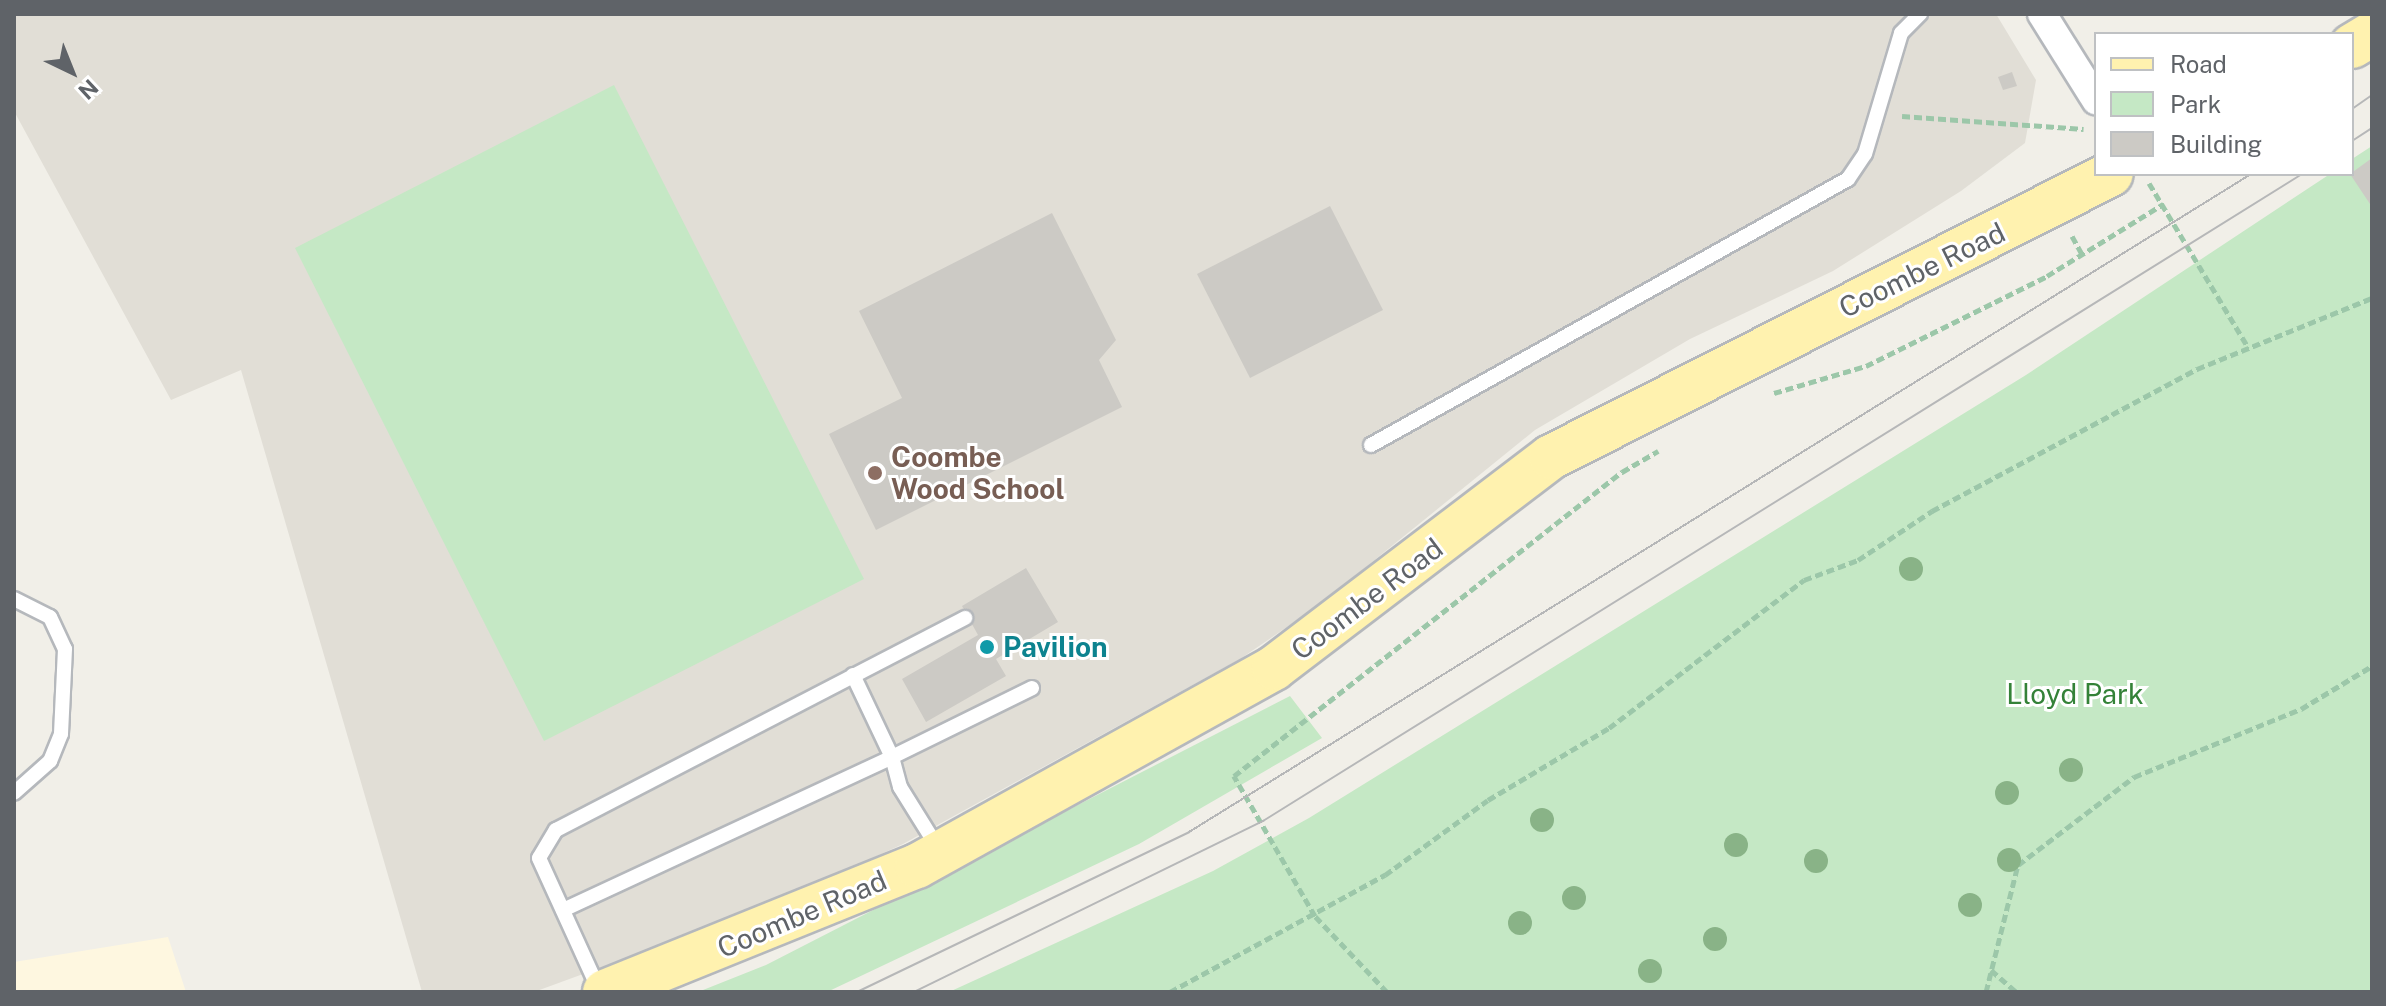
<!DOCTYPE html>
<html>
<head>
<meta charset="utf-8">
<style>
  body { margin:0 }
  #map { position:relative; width:2386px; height:1006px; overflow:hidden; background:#f1efe8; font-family:"Public Sans",sans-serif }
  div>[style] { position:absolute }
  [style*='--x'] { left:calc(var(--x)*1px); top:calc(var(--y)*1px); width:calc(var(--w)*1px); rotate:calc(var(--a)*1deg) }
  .commercial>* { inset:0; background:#fef7e0 }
  .education>* { inset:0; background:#e1ded6 }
  .green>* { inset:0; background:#c5e8c5 }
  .building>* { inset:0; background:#cccac5 }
  .path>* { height:5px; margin-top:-2.5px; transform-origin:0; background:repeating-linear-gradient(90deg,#9cc7a9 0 8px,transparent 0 12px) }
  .roads { filter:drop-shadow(2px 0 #b5b8bc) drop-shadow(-2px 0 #b5b8bc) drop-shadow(0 2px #b5b8bc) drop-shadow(0 -2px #b5b8bc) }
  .service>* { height:14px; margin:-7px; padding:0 7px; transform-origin:7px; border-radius:7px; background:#fff }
  .minor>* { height:28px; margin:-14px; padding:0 14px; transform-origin:14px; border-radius:14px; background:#fff }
  .primary>* { height:44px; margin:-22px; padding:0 22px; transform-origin:22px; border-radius:22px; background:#fff2af }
  .tram>* { height:2px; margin:-1px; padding:0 1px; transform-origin:1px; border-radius:1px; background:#b6b7b8 }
  .trees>* { width:24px; height:24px; margin:-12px; border-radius:50%; background:#89b387 }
  .dots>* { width:22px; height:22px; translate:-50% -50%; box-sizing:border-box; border:4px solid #fff; border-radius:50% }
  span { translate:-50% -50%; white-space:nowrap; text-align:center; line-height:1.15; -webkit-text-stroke:6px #fff; paint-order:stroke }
  .street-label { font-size:28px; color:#5f6368 }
  .education-label { font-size:28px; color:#785e54; font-weight:700 }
  .left { translate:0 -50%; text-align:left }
  .culture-label { font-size:28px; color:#0d838f; font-weight:700 }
  .park-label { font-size:28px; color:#348238 }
  .frame { position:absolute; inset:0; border:16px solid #5f6368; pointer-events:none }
  .legend { position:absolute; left:2094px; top:32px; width:260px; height:144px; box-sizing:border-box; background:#fff; border:2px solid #bfc1c3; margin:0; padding:10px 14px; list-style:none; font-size:24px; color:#5f6368 }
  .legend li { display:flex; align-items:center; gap:16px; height:40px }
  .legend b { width:40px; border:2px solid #bfc1c3 }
  .north { position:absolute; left:32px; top:32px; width:80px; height:80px; -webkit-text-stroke:6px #fff; paint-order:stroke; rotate:137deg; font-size:22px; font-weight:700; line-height:32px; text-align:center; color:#5f6368 }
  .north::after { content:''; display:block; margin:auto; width:28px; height:36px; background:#5f6368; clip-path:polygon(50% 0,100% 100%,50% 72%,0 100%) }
</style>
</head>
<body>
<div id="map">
  <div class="commercial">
    <i style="clip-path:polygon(168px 937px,186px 992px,14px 992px,14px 962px)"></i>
  </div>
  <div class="education">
    <i style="clip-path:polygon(14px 14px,1996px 14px,2036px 80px,2025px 143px,1961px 191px,1833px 271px,1690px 339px,1535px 430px,1319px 605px,1240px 659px,903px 844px,763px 908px,534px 992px,422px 992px,241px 370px,171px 400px,14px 111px)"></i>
  </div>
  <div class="green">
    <i style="clip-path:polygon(614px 85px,864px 579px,544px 741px,295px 248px)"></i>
    <i style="clip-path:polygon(2372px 146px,2372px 992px,949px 992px,1213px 871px,1309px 818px,2026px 375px,2330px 174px,2352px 174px,2352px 159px)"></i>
    <i style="clip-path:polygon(1290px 696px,1322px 738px,1139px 844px,827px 992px,698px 992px,766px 965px)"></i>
  </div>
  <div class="building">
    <i style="clip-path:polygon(2012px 72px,2017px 86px,2003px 90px,1998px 77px)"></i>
    <i style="clip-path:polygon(2372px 158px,2372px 207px,2350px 174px)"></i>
    <i style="clip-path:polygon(1330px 206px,1383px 310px,1250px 378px,1197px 274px)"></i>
    <i style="clip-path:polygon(1052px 213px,1116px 340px,1099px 360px,1122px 407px,876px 530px,829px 434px,902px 398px,859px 311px)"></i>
    <i style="clip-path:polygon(1026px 568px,1058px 622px,996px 659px,1006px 676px,926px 722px,902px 679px,978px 635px,962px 606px)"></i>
  </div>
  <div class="path">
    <i style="--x:1902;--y:116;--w:182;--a:4.1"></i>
    <i style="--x:2149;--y:183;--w:192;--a:58.9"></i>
    <i style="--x:2072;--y:236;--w:23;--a:61"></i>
    <i style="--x:1774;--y:393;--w:96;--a:-16.4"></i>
    <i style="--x:1866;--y:366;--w:202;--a:-26.4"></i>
    <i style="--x:2047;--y:276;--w:137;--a:-31.8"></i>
    <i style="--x:1991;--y:970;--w:33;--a:41"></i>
    <i style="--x:1170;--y:992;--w:245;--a:-28.6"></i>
    <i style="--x:1385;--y:875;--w:127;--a:-36.1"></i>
    <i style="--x:1488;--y:800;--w:141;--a:-30.8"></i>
    <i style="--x:1609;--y:728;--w:245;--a:-37.2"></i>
    <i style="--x:1804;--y:580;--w:58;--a:-20.3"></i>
    <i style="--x:1858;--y:560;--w:89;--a:-33.5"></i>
    <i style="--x:1932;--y:511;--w:301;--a:-28.2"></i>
    <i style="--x:2197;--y:369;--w:189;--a:-22.1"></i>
    <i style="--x:1387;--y:992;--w:105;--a:-133.5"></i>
    <i style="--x:1315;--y:916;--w:162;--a:-120.1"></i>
    <i style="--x:1234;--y:776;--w:493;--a:-38.1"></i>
    <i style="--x:1622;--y:472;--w:42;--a:-30.3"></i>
    <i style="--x:1986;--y:992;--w:131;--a:-75.9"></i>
    <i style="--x:2018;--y:865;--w:146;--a:-37.2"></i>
    <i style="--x:2134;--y:777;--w:180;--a:-22.2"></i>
    <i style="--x:2301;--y:709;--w:83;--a:-31.2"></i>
  </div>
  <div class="roads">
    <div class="service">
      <i style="--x:1371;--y:445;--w:546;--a:-29.15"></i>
      <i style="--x:1848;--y:179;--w:30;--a:-56"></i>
      <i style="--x:1865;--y:154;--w:126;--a:-73.4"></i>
      <i style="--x:1901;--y:33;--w:27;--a:-45"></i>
      <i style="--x:14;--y:599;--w:40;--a:26.6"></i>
      <i style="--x:50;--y:617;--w:35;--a:65"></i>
      <i style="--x:65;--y:649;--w:85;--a:92.7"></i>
      <i style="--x:61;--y:734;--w:29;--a:112"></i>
      <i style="--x:50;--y:761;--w:48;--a:138.4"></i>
      <i style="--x:853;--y:675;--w:91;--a:64.6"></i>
      <i style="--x:892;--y:757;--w:156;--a:-26.2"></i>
      <i style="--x:563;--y:910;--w:363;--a:-24.9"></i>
      <i style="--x:892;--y:757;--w:31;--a:75"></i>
      <i style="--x:900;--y:787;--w:72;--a:58.1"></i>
      <i style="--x:600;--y:992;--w:147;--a:-114.5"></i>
      <i style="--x:539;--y:858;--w:33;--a:-59"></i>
      <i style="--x:556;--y:830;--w:461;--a:-27.4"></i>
    </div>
    <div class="minor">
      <i style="--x:2042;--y:14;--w:102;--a:57.9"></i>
    </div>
    <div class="primary">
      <i style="--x:2352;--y:46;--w:23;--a:-31"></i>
      <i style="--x:605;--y:992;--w:336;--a:-22"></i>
      <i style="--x:917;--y:866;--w:408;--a:-29"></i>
      <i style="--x:1274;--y:668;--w:348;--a:-37.3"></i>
      <i style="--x:1551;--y:457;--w:627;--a:-26.81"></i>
    </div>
  </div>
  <div class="tram">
    <i style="--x:2352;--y:109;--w:24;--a:-35"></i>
    <i style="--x:2352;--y:141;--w:24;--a:-33"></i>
    <i style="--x:857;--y:992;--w:369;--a:-25.7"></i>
    <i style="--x:1189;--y:832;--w:1249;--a:-31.78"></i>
    <i style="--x:914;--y:992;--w:389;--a:-26.1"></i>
    <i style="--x:1263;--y:821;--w:1224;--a:-31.91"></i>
  </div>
  <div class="trees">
    <i style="left:1911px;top:569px"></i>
    <i style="left:2071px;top:770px"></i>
    <i style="left:2007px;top:793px"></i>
    <i style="left:1542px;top:820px"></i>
    <i style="left:1736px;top:845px"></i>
    <i style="left:2009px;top:860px"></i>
    <i style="left:1816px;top:861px"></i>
    <i style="left:1574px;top:898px"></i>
    <i style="left:1970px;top:905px"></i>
    <i style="left:1520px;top:923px"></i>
    <i style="left:1715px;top:939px"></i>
    <i style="left:1650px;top:971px"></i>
  </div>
  <div class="dots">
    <i style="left:875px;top:473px;background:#8d6e63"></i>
    <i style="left:987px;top:647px;background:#0f9aa8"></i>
  </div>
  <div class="street-label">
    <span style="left:1922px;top:270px;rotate:-26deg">Coombe Road</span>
    <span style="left:1367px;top:599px;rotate:-37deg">Coombe Road</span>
    <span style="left:802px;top:914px;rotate:-23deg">Coombe Road</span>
  </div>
  <div class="education-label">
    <span class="left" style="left:891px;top:473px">Coombe<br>Wood School</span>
  </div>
  <div class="culture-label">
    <span class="left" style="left:1003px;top:647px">Pavilion</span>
  </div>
  <div class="park-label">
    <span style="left:2075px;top:694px">Lloyd Park</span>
  </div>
  <div class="frame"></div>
  <ul class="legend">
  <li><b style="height:10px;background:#fff2af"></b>Road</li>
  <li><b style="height:22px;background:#c5e8c5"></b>Park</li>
  <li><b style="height:22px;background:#cccac5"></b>Building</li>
  </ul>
  <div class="north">N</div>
</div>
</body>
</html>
